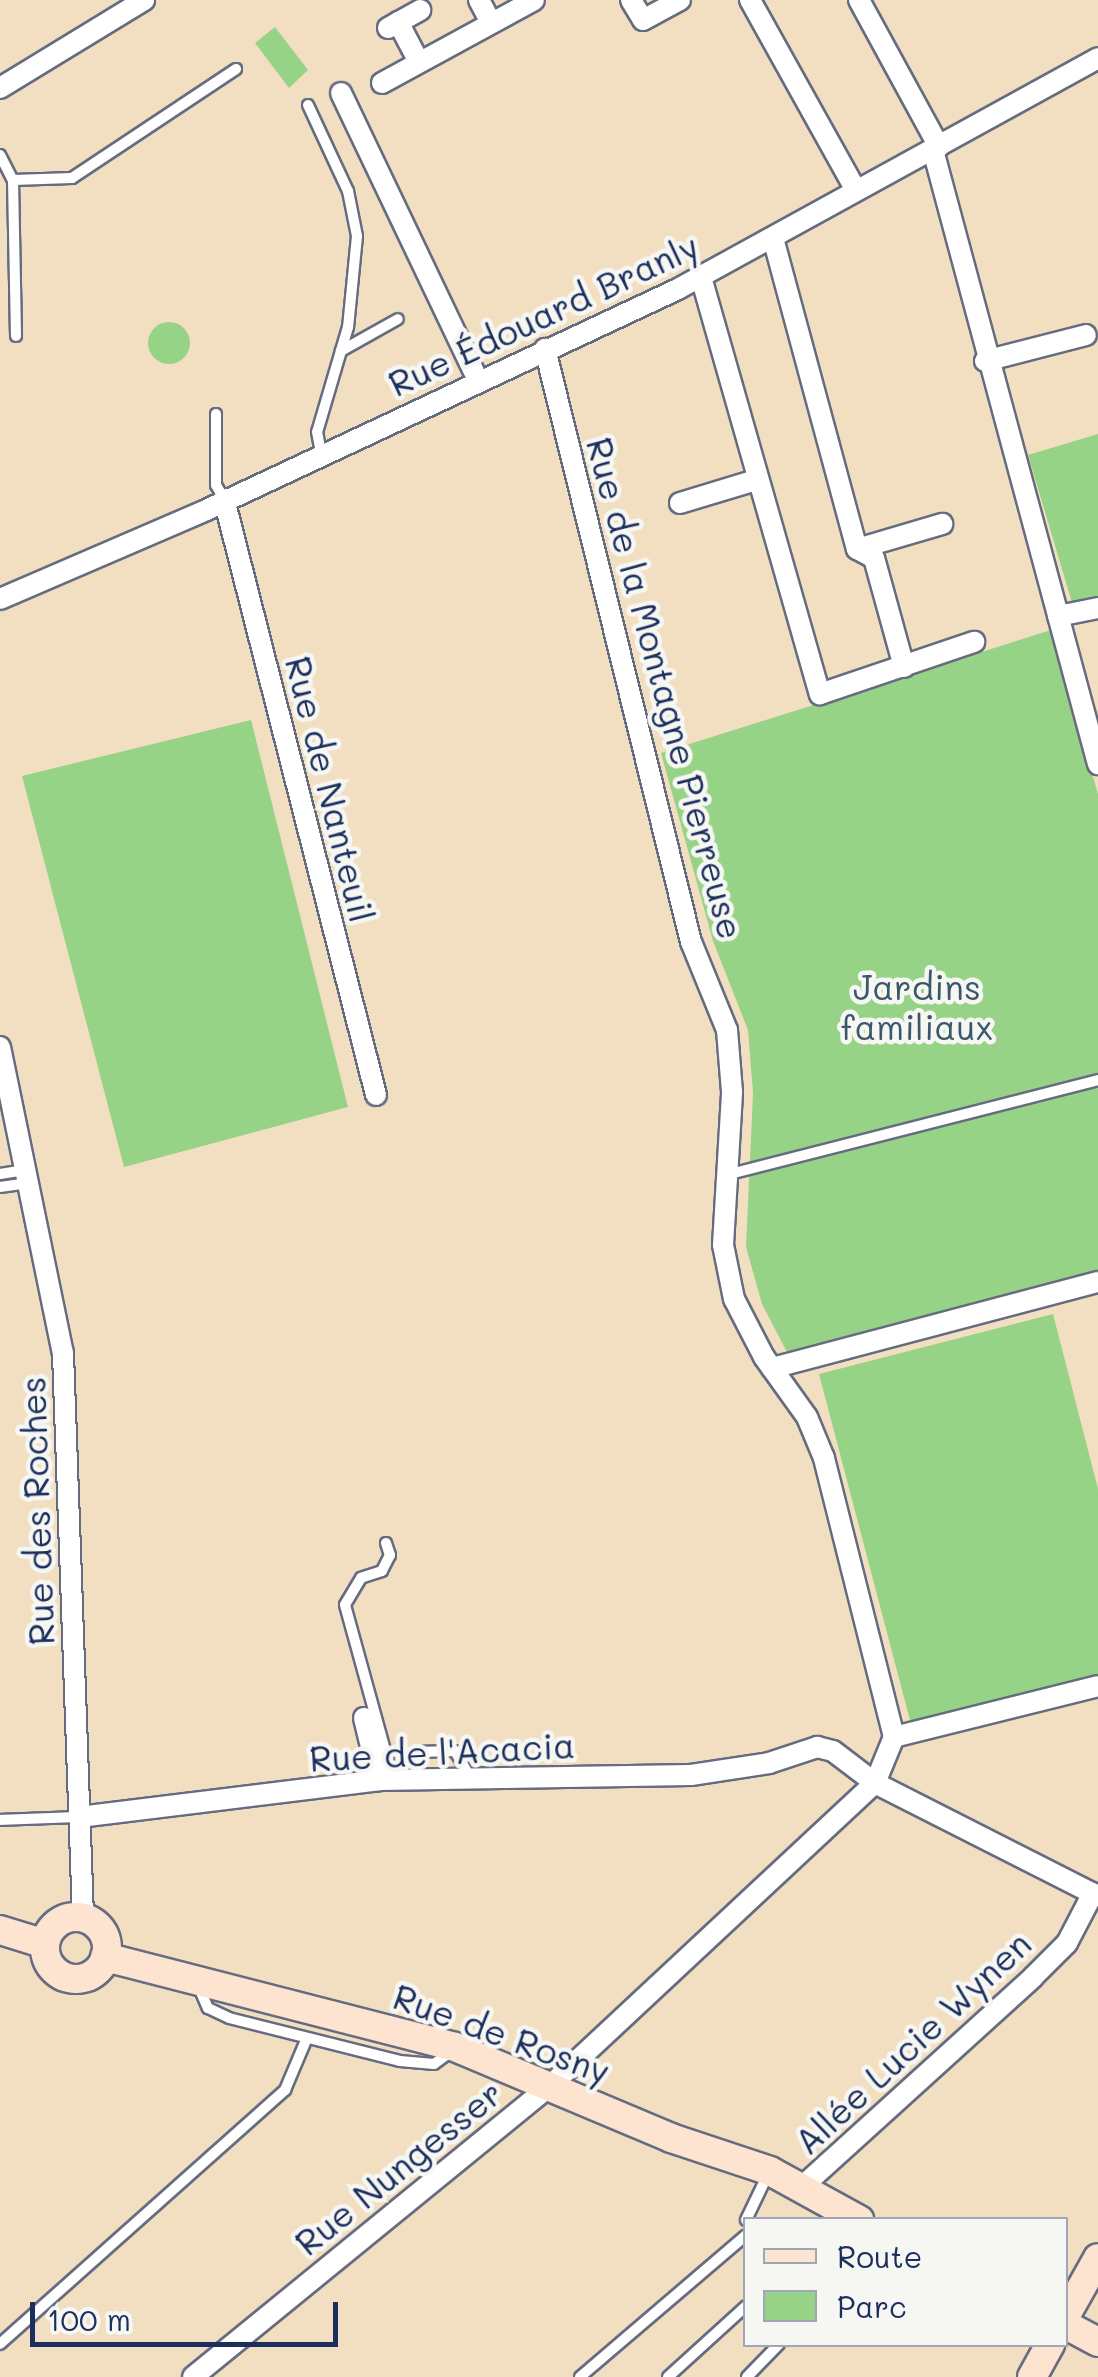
<!DOCTYPE html>
<html>
<head>
<meta charset="utf-8">
<style>
  body { margin:0 }
  #map { position:relative; width:1098px; height:2377px; overflow:hidden; background:#f2dec0; font-family:Mali,sans-serif }
  div>[style] { position:absolute }
  [style*='--x'] { left:calc(var(--x)*1px); top:calc(var(--y)*1px); width:calc(var(--w)*1px); rotate:calc(var(--a)*1deg) }
  .green>* { inset:0; background:#97d387 }
  .round { border-radius:50% }
  .roads { filter:drop-shadow(2px 0 #666c80) drop-shadow(-2px 0 #666c80) drop-shadow(0 2px #666c80) drop-shadow(0 -2px #666c80) }
  .lane>* { height:10px; margin:-5px; padding:0 5px; transform-origin:5px; border-radius:5px; background:#fff }
  .street>* { height:20px; margin:-10px; padding:0 10px; transform-origin:10px; border-radius:10px; background:#fff }
  .secondary>* { height:28px; margin:-14px; padding:0 14px; transform-origin:14px; border-radius:14px; background:#fde4d1 }
  .secondary>.ring { margin:-14px; padding:0; box-sizing:content-box; background:none; border:28px solid #fde4d1; border-radius:50% }
  span { translate:-50% -50%; white-space:nowrap; text-align:center; line-height:1.15; -webkit-text-stroke:9px #f6f6f2; paint-order:stroke }
  .street-label { font-size:35px; color:#1b2f5e }
  .park-label { font-size:35px; color:#3a5868 }
  .legend { position:absolute; left:743px; top:2217px; width:325px; height:130px; box-sizing:border-box; background:#f6f6f2; border:2px solid #9ea6b7; margin:0; padding:12px 18px; list-style:none; font-size:30px; color:#1b2f5e }
  .legend li { display:flex; align-items:center; gap:20px; height:50px }
  .legend b { width:50px; border:2px solid #9ea6b7 }
  .scale { position:absolute; left:30px; top:2302px; width:308px; height:45px; box-sizing:border-box; border:5px solid #1b2f5e; border-top:0; padding-left:12px; font-size:30px; line-height:35px; white-space:nowrap; color:#1b2f5e; -webkit-text-stroke:8px #f6f6f2; paint-order:stroke }
</style>
</head>
<body>
<div id="map">
  <div class="green">
    <i style="clip-path:polygon(275px 27px,308px 70px,289px 88px,255px 43px)"></i>
    <i class="round" style="left:148px;top:322px;width:42px;height:42px"></i>
    <i style="clip-path:polygon(1098px 434px,1098px 599px,1073px 606px,1028px 455px)"></i>
    <i style="clip-path:polygon(1051px 630px,1098px 794px,1098px 1274px,789px 1356px,762px 1304px,746px 1247px,753px 1093px,748px 1030px,713px 941px,661px 753px)"></i>
    <i style="clip-path:polygon(251px 720px,348px 1107px,124px 1167px,22px 776px)"></i>
    <i style="clip-path:polygon(1053px 1314px,1098px 1489px,1098px 1676px,911px 1724px,819px 1374px)"></i>
  </div>
  <div class="roads">
    <div class="lane">
      <i style="--x:308;--y:105;--w:95;--a:65.1"></i>
      <i style="--x:348;--y:191;--w:46;--a:78.7"></i>
      <i style="--x:357;--y:236;--w:91;--a:95.6"></i>
      <i style="--x:348;--y:327;--w:109;--a:106.4"></i>
      <i style="--x:317;--y:432;--w:20;--a:79"></i>
      <i style="--x:0;--y:155;--w:28;--a:63"></i>
      <i style="--x:13;--y:180;--w:59;--a:-1.9"></i>
      <i style="--x:72;--y:178;--w:197;--a:-33.6"></i>
      <i style="--x:13;--y:180;--w:156;--a:88.9"></i>
      <i style="--x:341;--y:351;--w:65;--a:-29.3"></i>
      <i style="--x:216;--y:414;--w:71;--a:90"></i>
      <i style="--x:216;--y:485;--w:16;--a:60"></i>
      <i style="--x:0;--y:1174;--w:24;--a:-9"></i>
      <i style="--x:726;--y:1175;--w:384;--a:-14.3"></i>
      <i style="--x:0;--y:1187;--w:27;--a:-8"></i>
      <i style="--x:386;--y:1543;--w:13;--a:72"></i>
      <i style="--x:390;--y:1555;--w:18;--a:117"></i>
      <i style="--x:382;--y:1571;--w:22;--a:162"></i>
      <i style="--x:361;--y:1578;--w:31;--a:121"></i>
      <i style="--x:345;--y:1605;--w:180;--a:74.6"></i>
      <i style="--x:415;--y:1752;--w:40;--a:-1.4"></i>
      <i style="--x:455;--y:1751;--w:30;--a:60"></i>
      <i style="--x:0;--y:1820;--w:79;--a:-2.2"></i>
      <i style="--x:198;--y:1985;--w:25;--a:67"></i>
      <i style="--x:208;--y:2008;--w:23;--a:25"></i>
      <i style="--x:229;--y:2018;--w:176;--a:14.1"></i>
      <i style="--x:400;--y:2061;--w:34;--a:5"></i>
      <i style="--x:434;--y:2064;--w:22;--a:-36"></i>
      <i style="--x:746;--y:2220;--w:53;--a:-64.4"></i>
      <i style="--x:0;--y:2344;--w:382;--a:-41.7"></i>
      <i style="--x:285;--y:2090;--w:56;--a:-67.1"></i>
      <i style="--x:580;--y:2377;--w:218;--a:-40.5"></i>
      <i style="--x:668;--y:2377;--w:105;--a:-42.3"></i>
      <i style="--x:747;--y:2377;--w:46;--a:-45.9"></i>
    </div>
    <div class="street">
      <i style="--x:479;--y:0;--w:26;--a:62"></i>
      <i style="--x:631;--y:0;--w:23;--a:59"></i>
      <i style="--x:643;--y:20;--w:42;--a:-28.4"></i>
      <i style="--x:750;--y:0;--w:216;--a:60.9"></i>
      <i style="--x:859;--y:0;--w:167;--a:61.4"></i>
      <i style="--x:398;--y:22;--w:45;--a:62.3"></i>
      <i style="--x:388;--y:28;--w:37;--a:-29"></i>
      <i style="--x:382;--y:83;--w:173;--a:-28.6"></i>
      <i style="--x:0;--y:88;--w:169;--a:-31.4"></i>
      <i style="--x:341;--y:93;--w:318;--a:64.5"></i>
      <i style="--x:933;--y:150;--w:636;--a:74.96"></i>
      <i style="--x:773;--y:238;--w:322;--a:74.9"></i>
      <i style="--x:857;--y:549;--w:19;--a:28"></i>
      <i style="--x:874;--y:558;--w:113;--a:74.6"></i>
      <i style="--x:701;--y:277;--w:434;--a:74.1"></i>
      <i style="--x:820;--y:694;--w:163;--a:-18.7"></i>
      <i style="--x:985;--y:361;--w:104;--a:-14.4"></i>
      <i style="--x:224;--y:499;--w:615;--a:75.69"></i>
      <i style="--x:680;--y:503;--w:79;--a:-16.8"></i>
      <i style="--x:857;--y:549;--w:89;--a:-16.4"></i>
      <i style="--x:0;--y:599;--w:220;--a:-23.3"></i>
      <i style="--x:202;--y:512;--w:526;--a:-25.1"></i>
      <i style="--x:678;--y:289;--w:479;--a:-28.8"></i>
      <i style="--x:1058;--y:616;--w:41;--a:-11.3"></i>
      <i style="--x:0;--y:1047;--w:312;--a:78.4"></i>
      <i style="--x:63;--y:1353;--w:565;--a:87.97"></i>
      <i style="--x:772;--y:1368;--w:337;--a:-14.8"></i>
      <i style="--x:364;--y:1718;--w:64;--a:76.4"></i>
      <i style="--x:894;--y:1737;--w:210;--a:-14"></i>
      <i style="--x:79;--y:1817;--w:302;--a:-7"></i>
      <i style="--x:379;--y:1780;--w:312;--a:-0.9"></i>
      <i style="--x:691;--y:1775;--w:79;--a:-8.7"></i>
      <i style="--x:769;--y:1763;--w:51;--a:-18.4"></i>
      <i style="--x:817;--y:1747;--w:16;--a:14"></i>
      <i style="--x:833;--y:1751;--w:53;--a:37.3"></i>
      <i style="--x:875;--y:1783;--w:250;--a:26.9"></i>
      <i style="--x:804;--y:2185;--w:309;--a:-42.2"></i>
      <i style="--x:1033;--y:1977;--w:48;--a:-45"></i>
      <i style="--x:1067;--y:1943;--w:56;--a:-62.5"></i>
      <i style="--x:193;--y:2377;--w:463;--a:-39.2"></i>
      <i style="--x:552;--y:2084;--w:442;--a:-43"></i>
      <i style="--x:875;--y:1783;--w:50;--a:-67.6"></i>
      <i style="--x:894;--y:1737;--w:288;--a:-104.1"></i>
      <i style="--x:824;--y:1458;--w:44;--a:-112.5"></i>
      <i style="--x:807;--y:1417;--w:74;--a:-125.6"></i>
      <i style="--x:764;--y:1357;--w:65;--a:-117.3"></i>
      <i style="--x:734;--y:1299;--w:55;--a:-101.5"></i>
      <i style="--x:723;--y:1245;--w:153;--a:-86.6"></i>
      <i style="--x:732;--y:1092;--w:62;--a:-94.6"></i>
      <i style="--x:727;--y:1030;--w:95;--a:-112.2"></i>
      <i style="--x:691;--y:942;--w:611;--a:-103.83"></i>
    </div>
    <div class="secondary">
      <i class="ring" style="left:45px;top:1917px;width:34px;height:34px"></i>
      <i style="--x:0;--y:1930;--w:47;--a:17.3"></i>
      <i style="--x:105;--y:1957;--w:361;--a:14.4"></i>
      <i style="--x:455;--y:2047;--w:234;--a:22.8"></i>
      <i style="--x:671;--y:2138;--w:104;--a:18.4"></i>
      <i style="--x:770;--y:2171;--w:102;--a:28.8"></i>
      <i style="--x:1066;--y:2315;--w:65;--a:-60.7"></i>
      <i style="--x:1066;--y:2325;--w:36;--a:28"></i>
      <i style="--x:1032;--y:2377;--w:38;--a:-61"></i>
    </div>
  </div>
  <div class="street-label">
    <span style="left:543px;top:314px;rotate:-25deg">Rue Édouard Branly</span>
    <span style="left:666px;top:688px;rotate:75deg">Rue de la Montagne Pierreuse</span>
    <span style="left:331px;top:789px;rotate:76deg">Rue de Nanteuil</span>
    <span style="left:36px;top:1511px;rotate:-92deg">Rue des Roches</span>
    <span style="left:442px;top:1751px;rotate:-3deg">Rue de l'Acacia</span>
    <span style="left:502px;top:2033px;rotate:20deg">Rue de Rosny</span>
    <span style="left:912px;top:2042px;rotate:-43deg">Allée Lucie Wynen</span>
    <span style="left:398px;top:2167px;rotate:-39deg">Rue Nungesser</span>
  </div>
  <div class="park-label">
    <span style="left:917px;top:1006px">Jardins<br>familiaux</span>
  </div>
  <ul class="legend">
  <li><b style="height:12px;background:#fde4d1"></b>Route</li>
  <li><b style="height:28px;background:#97d387"></b>Parc</li>
  </ul>
  <div class="scale">100 m</div>
</div>
</body>
</html>
